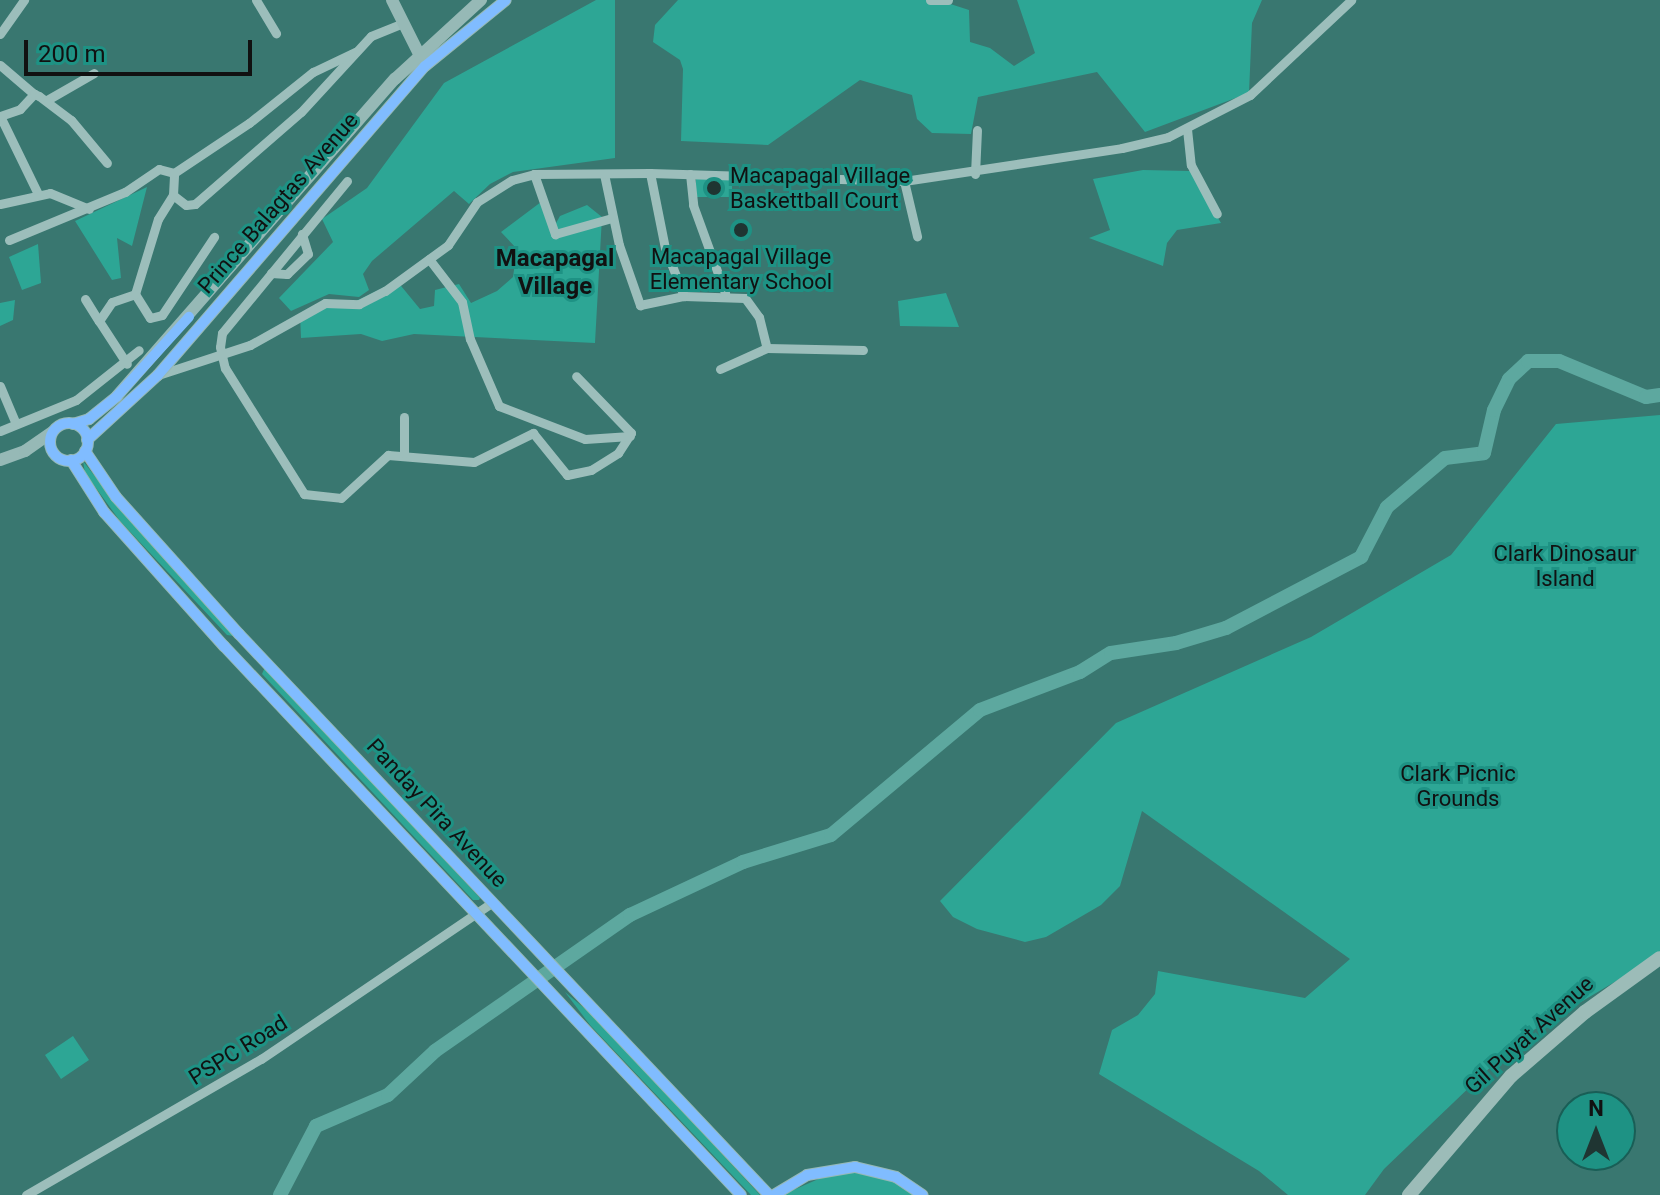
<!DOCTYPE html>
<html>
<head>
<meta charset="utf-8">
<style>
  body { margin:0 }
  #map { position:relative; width:1660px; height:1195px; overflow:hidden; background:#397770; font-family:Roboto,sans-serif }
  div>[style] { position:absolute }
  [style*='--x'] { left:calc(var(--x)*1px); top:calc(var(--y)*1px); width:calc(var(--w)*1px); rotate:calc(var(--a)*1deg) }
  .green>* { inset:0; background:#2da695 }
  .river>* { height:14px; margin:-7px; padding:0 7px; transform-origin:7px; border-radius:7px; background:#5da89f }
  .street>* { height:9px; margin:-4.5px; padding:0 4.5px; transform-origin:4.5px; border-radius:4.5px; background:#9cbebb }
  .secondary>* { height:12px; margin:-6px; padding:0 6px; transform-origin:6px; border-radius:6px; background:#96b9b6 }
  .secondary>.ring { margin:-6px; padding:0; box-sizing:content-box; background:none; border:12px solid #96b9b6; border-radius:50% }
  .primary>* { height:14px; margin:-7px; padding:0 7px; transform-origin:7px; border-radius:7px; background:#9cbcb8 }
  .cycleway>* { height:10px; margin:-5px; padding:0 5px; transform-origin:5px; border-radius:5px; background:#80bcff }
  .cycleway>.ring { margin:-5px; padding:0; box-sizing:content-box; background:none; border:10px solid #80bcff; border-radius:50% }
  .dots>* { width:22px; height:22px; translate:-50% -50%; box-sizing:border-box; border:4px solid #1e9284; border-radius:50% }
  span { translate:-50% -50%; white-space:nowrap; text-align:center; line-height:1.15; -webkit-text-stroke:6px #1e9284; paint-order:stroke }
  .poi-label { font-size:22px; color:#111 }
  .left { translate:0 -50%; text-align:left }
  .street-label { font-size:22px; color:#111 }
  .park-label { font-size:22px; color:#111 }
  .neighbourhood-label { font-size:24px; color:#111; font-weight:700 }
  .north { position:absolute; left:1556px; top:1091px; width:80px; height:80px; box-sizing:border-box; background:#1e9284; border:2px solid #195e56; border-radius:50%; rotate:0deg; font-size:22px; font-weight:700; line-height:32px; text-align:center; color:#111 }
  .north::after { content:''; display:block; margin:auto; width:28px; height:36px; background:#1f3532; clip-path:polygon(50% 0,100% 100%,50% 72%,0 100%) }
  .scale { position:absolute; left:24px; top:40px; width:228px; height:36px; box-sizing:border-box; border:4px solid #111; border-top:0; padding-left:10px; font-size:24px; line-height:28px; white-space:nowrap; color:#111; -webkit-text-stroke:6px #1e9284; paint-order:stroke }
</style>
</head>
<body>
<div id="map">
  <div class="green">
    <i style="clip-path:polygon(596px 0,615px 0,615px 158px,513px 172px,490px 184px,469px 204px,454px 191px,372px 261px,363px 274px,369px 290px,359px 297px,329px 294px,291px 311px,279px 298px,333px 242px,322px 219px,367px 188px,444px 83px)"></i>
    <i style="clip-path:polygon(678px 0,938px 0,969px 10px,970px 42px,990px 48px,1014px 66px,1035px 53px,1017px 0,1262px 0,1252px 23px,1249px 93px,1145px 132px,1097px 72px,978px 97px,971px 134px,932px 133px,917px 119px,912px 95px,860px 80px,768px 145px,681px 141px,683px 69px,680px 60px,653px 42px,655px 25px)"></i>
    <i style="clip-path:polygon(1143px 170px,1190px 171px,1221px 223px,1177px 230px,1167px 243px,1163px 266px,1089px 238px,1110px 230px,1093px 179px)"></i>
    <i style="clip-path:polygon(696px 179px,732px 179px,732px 197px,696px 197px)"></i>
    <i style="clip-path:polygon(147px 187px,132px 246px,117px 238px,121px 278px,112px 280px,75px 221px)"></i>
    <i style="clip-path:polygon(541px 202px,552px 230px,560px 216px,587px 205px,602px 217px,595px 343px,414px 334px,382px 341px,361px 334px,301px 338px,300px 314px,329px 302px,356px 301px,397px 281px,420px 309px,434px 306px,435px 290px,459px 284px,471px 303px,497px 291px,513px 277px,517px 249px,501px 232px)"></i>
    <i style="clip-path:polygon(38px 244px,41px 283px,22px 290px,9px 257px)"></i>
    <i style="clip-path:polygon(946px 293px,959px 327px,900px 326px,898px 301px)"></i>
    <i style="clip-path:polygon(15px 300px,13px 320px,0 326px,0 303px)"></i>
    <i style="clip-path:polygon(1660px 415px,1660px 955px,1522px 1037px,1384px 1169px,1365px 1195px,1288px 1195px,1259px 1171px,1099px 1074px,1112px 1030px,1138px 1015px,1155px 994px,1158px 971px,1305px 998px,1350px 959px,1142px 811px,1120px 886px,1101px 905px,1046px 937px,1025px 942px,977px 929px,953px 917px,940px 901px,1116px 723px,1311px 637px,1451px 555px,1556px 424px)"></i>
    <i style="clip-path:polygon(83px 461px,111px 497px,234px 636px,227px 635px,120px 521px,85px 473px)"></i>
    <i style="clip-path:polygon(265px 667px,480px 898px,479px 900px,473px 900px,262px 674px)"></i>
    <i style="clip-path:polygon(565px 992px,596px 1018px,760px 1195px,751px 1195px,590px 1025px)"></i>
    <i style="clip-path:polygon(73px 1036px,89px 1060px,61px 1079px,45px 1055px)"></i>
    <i style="clip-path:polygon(839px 1170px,894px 1180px,918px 1195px,782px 1195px)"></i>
  </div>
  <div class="river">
    <i style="--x:280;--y:1195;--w:78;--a:-62.4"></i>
    <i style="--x:316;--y:1126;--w:78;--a:-23.3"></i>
    <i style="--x:388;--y:1095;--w:64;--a:-43.1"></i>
    <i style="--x:435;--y:1051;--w:238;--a:-34.9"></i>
    <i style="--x:630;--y:915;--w:125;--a:-25.1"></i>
    <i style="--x:743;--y:862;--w:92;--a:-17.1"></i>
    <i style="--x:831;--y:835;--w:194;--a:-40"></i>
    <i style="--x:980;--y:710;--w:107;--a:-20.8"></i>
    <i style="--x:1080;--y:672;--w:36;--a:-32"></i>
    <i style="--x:1111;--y:653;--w:66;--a:-8.7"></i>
    <i style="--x:1176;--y:643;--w:52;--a:-16.7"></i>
    <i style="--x:1226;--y:628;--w:153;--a:-27.7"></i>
    <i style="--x:1361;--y:557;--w:56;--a:-62.5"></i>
    <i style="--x:1387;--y:507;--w:76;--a:-40.2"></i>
    <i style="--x:1445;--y:458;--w:39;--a:-7"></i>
    <i style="--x:1484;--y:453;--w:44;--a:-76.9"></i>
    <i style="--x:1494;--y:410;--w:34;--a:-64"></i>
    <i style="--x:1509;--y:379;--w:26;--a:-43"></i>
    <i style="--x:1528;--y:361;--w:31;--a:0"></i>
    <i style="--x:1559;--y:361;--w:94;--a:22.5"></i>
    <i style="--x:1646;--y:397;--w:14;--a:-8"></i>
  </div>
  <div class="street">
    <i style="--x:256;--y:0;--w:39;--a:59"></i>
    <i style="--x:930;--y:0;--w:18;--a:0"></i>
    <i style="--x:0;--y:34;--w:42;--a:-54.8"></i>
    <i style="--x:0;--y:65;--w:45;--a:40.5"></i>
    <i style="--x:47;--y:100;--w:54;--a:-29.9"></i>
    <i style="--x:0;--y:116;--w:21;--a:-19"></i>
    <i style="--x:20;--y:109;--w:21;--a:-47"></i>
    <i style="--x:34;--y:94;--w:5;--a:22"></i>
    <i style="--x:39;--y:96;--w:40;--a:37"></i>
    <i style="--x:71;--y:120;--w:56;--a:50.1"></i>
    <i style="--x:0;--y:116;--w:87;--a:64"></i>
    <i style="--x:1187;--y:129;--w:36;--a:84"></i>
    <i style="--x:1191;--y:165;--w:55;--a:62"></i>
    <i style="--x:650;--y:173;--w:76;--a:78.7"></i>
    <i style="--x:665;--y:248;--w:52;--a:68.4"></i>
    <i style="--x:684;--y:296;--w:61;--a:1.9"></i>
    <i style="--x:745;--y:298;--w:24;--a:54"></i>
    <i style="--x:759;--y:317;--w:32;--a:76"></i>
    <i style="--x:534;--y:174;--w:64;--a:70.7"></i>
    <i style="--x:555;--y:234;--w:59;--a:-15.7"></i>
    <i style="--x:604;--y:174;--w:73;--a:78.1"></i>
    <i style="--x:619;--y:245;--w:64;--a:70.7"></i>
    <i style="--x:640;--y:305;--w:45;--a:-11.6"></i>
    <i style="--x:690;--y:174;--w:31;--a:84"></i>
    <i style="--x:693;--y:205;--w:94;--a:70"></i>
    <i style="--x:975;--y:174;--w:44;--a:-87.4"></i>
    <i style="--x:347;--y:181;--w:197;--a:129.4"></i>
    <i style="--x:222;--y:333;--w:14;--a:98"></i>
    <i style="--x:220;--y:347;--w:22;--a:77"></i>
    <i style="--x:225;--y:368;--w:149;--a:57.9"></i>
    <i style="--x:304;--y:494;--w:37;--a:6"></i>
    <i style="--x:341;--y:498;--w:64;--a:-42.5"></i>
    <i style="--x:388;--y:455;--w:86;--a:4.7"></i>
    <i style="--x:474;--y:462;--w:66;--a:-26.2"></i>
    <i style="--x:533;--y:433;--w:54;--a:51"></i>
    <i style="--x:567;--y:475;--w:25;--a:-12"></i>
    <i style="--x:591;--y:470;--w:32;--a:-32"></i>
    <i style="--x:618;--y:453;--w:24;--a:-57"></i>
    <i style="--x:631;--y:433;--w:79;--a:-134"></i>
    <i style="--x:904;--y:181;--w:57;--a:76.7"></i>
    <i style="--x:173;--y:195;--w:16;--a:38"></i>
    <i style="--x:186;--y:205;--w:9;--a:-6"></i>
    <i style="--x:195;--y:204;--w:140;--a:-41"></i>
    <i style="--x:301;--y:112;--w:103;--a:-47.4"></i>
    <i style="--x:371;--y:36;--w:35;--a:-22"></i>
    <i style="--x:0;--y:204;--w:51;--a:-12.4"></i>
    <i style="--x:50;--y:193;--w:42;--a:22.3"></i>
    <i style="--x:9;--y:240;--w:126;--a:-22.5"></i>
    <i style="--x:125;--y:192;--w:41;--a:-34.1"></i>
    <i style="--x:159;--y:169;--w:16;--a:15"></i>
    <i style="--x:429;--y:259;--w:54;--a:52.5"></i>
    <i style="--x:462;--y:302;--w:38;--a:78"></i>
    <i style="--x:470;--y:339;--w:73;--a:66.6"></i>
    <i style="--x:499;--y:406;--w:92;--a:21"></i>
    <i style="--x:585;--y:439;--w:45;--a:-3.8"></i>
    <i style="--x:271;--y:273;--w:16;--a:4"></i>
    <i style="--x:287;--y:274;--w:29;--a:-44"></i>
    <i style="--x:308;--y:254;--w:21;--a:-107"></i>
    <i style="--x:135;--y:294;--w:28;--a:58"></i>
    <i style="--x:150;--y:318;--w:12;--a:-14"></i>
    <i style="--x:162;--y:315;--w:94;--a:-56.3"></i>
    <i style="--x:85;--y:299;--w:26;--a:58"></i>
    <i style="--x:99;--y:321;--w:23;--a:-56"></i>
    <i style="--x:112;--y:302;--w:24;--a:-19"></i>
    <i style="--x:135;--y:294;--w:78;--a:-73"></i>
    <i style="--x:158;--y:219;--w:28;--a:-58"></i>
    <i style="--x:173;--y:195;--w:22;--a:-87"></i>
    <i style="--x:174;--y:173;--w:90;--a:-33.7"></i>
    <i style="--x:249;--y:123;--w:82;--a:-38.6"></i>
    <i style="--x:313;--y:72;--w:47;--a:-25.5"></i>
    <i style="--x:99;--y:321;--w:51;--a:56.9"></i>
    <i style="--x:720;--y:369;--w:51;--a:-24.1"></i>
    <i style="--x:767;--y:348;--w:96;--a:1.2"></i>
    <i style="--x:158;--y:375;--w:97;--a:-18.1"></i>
    <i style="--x:250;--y:345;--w:86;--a:-29.2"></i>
    <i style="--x:325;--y:303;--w:34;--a:2"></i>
    <i style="--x:359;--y:304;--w:29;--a:-27"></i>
    <i style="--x:385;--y:291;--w:78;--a:-36.1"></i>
    <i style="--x:448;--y:245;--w:52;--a:-56"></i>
    <i style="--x:477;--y:202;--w:41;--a:-32.2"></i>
    <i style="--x:512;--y:180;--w:23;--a:-15"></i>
    <i style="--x:534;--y:174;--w:116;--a:-0.5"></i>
    <i style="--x:650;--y:173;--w:254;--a:1.8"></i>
    <i style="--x:904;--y:181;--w:220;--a:-8.6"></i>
    <i style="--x:1122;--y:148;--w:47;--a:-13.4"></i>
    <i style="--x:1168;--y:137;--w:92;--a:-27.1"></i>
    <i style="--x:1250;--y:95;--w:139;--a:-43.2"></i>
    <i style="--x:0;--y:386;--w:41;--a:67.2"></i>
    <i style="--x:404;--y:417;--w:36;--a:90"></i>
    <i style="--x:0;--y:431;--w:82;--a:-22.2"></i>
    <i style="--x:76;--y:400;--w:80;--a:-38.4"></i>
    <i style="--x:26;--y:1195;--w:272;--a:-30.1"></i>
    <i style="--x:261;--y:1059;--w:280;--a:-34.1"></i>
  </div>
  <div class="secondary">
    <i style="--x:392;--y:0;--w:65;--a:63.4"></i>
    <i class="ring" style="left:50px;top:423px;width:26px;height:26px"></i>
    <i style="--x:73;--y:424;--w:17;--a:-17"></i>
    <i style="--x:89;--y:419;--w:36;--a:-39"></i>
    <i style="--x:117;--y:396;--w:422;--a:-48.8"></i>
    <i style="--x:395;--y:79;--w:117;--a:-42.6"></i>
    <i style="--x:87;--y:440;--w:96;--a:-42.5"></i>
    <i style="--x:158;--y:375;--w:408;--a:-49.2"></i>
    <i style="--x:425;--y:66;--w:104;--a:-39.2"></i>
    <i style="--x:85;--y:451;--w:55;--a:56"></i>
    <i style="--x:116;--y:497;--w:184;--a:48.1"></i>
    <i style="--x:239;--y:634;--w:772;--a:46.63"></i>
    <i style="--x:0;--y:460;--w:27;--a:-20"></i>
    <i style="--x:25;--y:451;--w:33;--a:-35"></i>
    <i style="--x:71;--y:460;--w:62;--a:57.6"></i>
    <i style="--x:104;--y:512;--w:180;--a:48.2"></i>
    <i style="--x:224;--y:646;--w:754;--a:46.72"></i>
    <i style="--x:774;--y:1195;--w:39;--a:-31"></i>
    <i style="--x:807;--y:1175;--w:49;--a:-9.5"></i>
    <i style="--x:855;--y:1167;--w:42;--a:13.7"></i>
    <i style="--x:896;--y:1177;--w:32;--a:34"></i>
  </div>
  <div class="primary">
    <i style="--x:1409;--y:1195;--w:157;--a:-49.4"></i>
    <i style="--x:1511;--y:1076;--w:98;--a:-40.9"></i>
    <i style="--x:1585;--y:1012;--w:92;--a:-35.8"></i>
  </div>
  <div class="cycleway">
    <i class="ring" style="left:50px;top:423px;width:28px;height:28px"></i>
    <i style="--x:73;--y:424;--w:17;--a:-17"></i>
    <i style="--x:89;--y:419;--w:36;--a:-39"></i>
    <i style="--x:117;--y:396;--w:107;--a:-47.7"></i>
    <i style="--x:87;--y:440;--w:96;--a:-42.5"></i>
    <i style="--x:158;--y:375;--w:408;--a:-49.2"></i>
    <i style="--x:425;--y:66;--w:104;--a:-39.2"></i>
    <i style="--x:85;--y:451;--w:55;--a:56"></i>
    <i style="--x:116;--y:497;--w:184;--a:48.1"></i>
    <i style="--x:239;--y:634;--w:772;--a:46.63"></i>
    <i style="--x:71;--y:460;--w:62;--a:57.6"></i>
    <i style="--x:104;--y:512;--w:180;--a:48.2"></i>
    <i style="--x:224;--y:646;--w:754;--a:46.72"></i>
    <i style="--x:774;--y:1195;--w:39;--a:-31"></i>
    <i style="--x:807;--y:1175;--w:49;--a:-9.5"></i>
    <i style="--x:855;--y:1167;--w:42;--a:13.7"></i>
    <i style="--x:896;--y:1177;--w:32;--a:34"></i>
  </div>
  <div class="dots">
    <i style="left:714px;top:188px;background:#1f3532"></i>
    <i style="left:741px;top:230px;background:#1f3532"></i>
  </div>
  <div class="poi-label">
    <span class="left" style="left:730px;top:188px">Macapagal Village<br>Baskettball Court</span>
    <span style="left:741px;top:269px">Macapagal Village<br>Elementary School</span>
  </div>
  <div class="street-label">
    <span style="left:278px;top:203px;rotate:-49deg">Prince Balagtas Avenue</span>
    <span style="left:437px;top:813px;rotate:47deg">Panday Pira Avenue</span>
    <span style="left:1529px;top:1035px;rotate:-42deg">Gil Puyat Avenue</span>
    <span style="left:238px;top:1050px;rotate:-32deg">PSPC Road</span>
  </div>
  <div class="park-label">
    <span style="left:1565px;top:566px">Clark Dinosaur<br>Island</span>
    <span style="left:1458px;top:786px">Clark Picnic<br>Grounds</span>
  </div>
  <div class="neighbourhood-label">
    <span style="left:555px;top:273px">Macapagal<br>Village</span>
  </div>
  <div class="north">N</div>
  <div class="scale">200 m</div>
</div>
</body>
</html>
